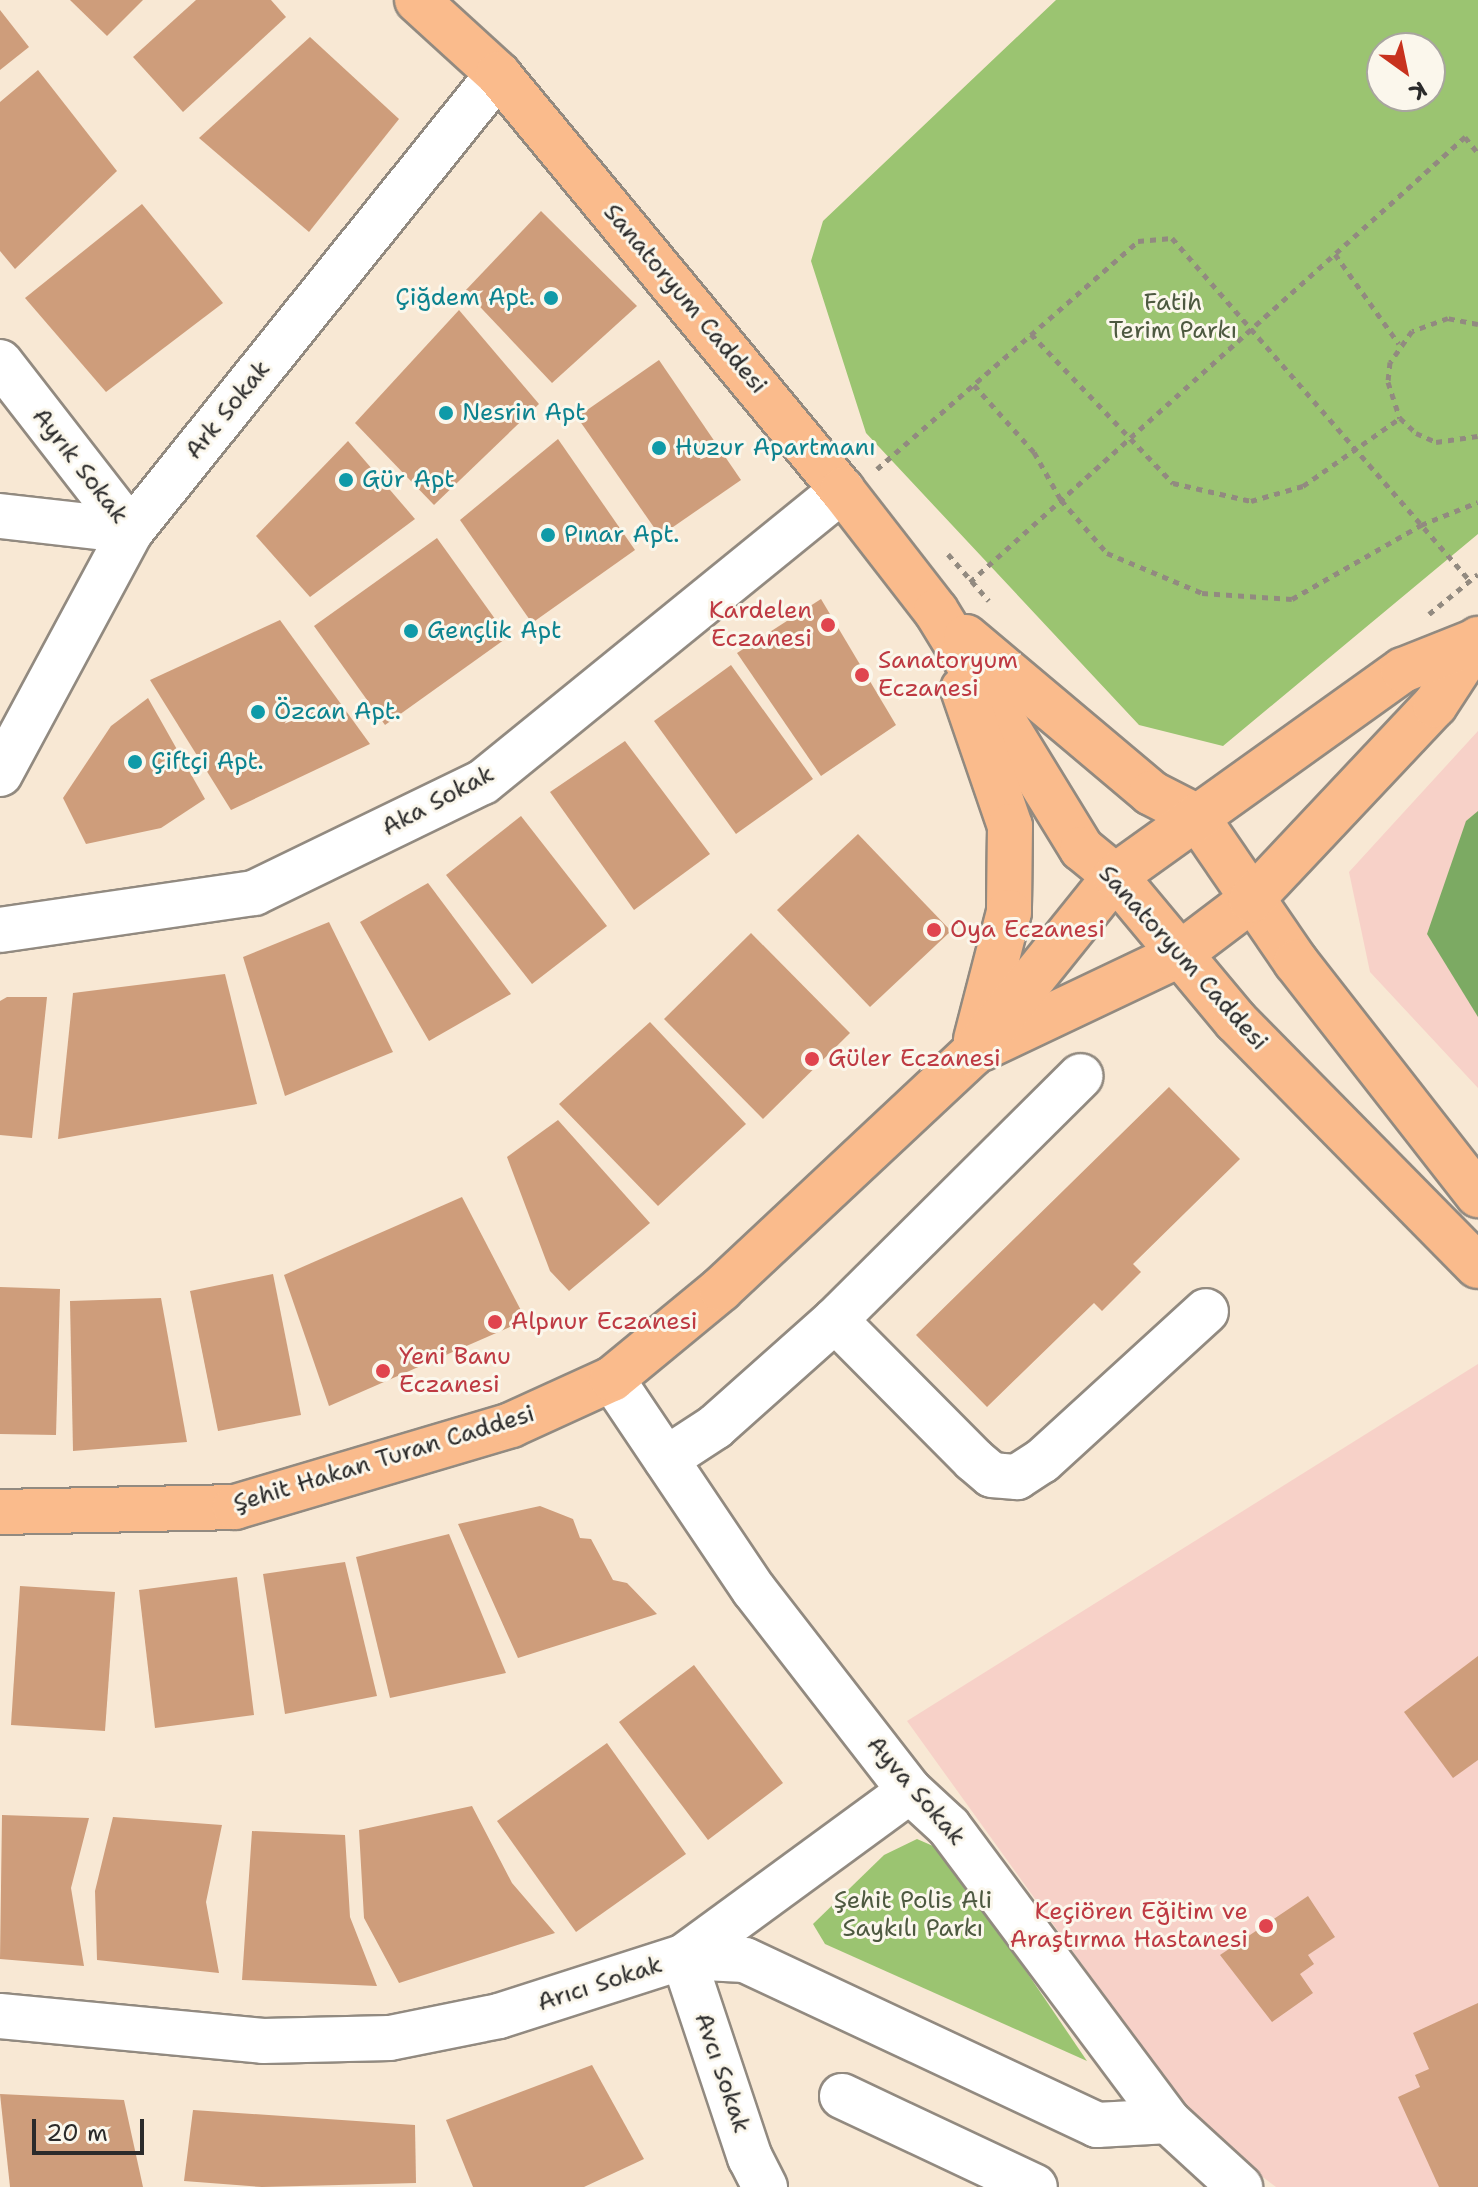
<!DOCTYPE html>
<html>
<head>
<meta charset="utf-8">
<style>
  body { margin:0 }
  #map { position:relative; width:1478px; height:2187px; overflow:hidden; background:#f8e8d4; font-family:"Shantell Sans",sans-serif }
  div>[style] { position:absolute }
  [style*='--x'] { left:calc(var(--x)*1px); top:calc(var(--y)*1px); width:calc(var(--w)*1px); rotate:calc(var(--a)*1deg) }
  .built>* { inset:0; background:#f7d1c8 }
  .green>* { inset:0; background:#9bc471 }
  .forest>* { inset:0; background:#7caa63 }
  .building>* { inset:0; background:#ce9d7b }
  .path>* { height:5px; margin-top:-2.5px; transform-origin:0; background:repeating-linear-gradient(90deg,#928a80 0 6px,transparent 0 12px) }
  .roads { filter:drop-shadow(2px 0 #928a80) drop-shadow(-2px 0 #928a80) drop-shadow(0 2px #928a80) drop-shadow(0 -2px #928a80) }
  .minor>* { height:44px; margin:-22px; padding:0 22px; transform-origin:22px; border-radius:22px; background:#fff }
  .major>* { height:44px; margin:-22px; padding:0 22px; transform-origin:22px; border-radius:22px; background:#fabb8c }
  .dots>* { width:22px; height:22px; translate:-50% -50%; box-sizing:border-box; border:4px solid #fbf7ec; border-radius:50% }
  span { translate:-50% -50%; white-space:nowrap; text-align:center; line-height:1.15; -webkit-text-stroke:6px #fbf7ec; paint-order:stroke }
  .culture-label { font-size:24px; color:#0d838f }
  .right { translate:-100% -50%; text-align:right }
  .left { translate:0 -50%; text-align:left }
  .street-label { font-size:24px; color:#2b2b2b }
  .park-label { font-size:24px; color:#4d5940 }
  .health-label { font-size:24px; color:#be3a42 }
  .north { position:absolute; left:1366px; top:32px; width:80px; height:80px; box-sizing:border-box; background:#fbf7ec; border:2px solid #a8a59f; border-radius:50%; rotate:147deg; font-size:22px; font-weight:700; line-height:32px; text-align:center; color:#2b2b2b }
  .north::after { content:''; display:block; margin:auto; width:28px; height:36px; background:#c8321e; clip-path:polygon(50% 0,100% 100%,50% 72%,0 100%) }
  .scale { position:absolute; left:32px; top:2119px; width:112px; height:36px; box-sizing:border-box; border:4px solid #2b2b2b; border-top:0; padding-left:10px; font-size:24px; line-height:28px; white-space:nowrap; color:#2b2b2b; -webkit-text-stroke:6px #fbf7ec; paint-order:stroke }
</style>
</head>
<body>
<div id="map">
  <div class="built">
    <i style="clip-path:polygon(1478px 731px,1478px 1088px,1370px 972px,1349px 872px)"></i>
    <i style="clip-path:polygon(1478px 1364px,1478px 2187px,1276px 2187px,1202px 2131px,907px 1721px)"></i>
  </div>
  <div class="green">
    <i style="clip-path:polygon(evenodd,1056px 0,1478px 0,1478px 534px,1223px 746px,1139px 725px,866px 433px,811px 261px,823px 221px,1056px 0,1382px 48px,1430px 48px,1430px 96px,1382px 96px,1382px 48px)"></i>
    <i style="clip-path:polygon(917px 1839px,940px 1849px,969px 1887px,1087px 2061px,825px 1944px,813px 1924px,884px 1855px)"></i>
  </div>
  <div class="forest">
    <i style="clip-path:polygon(1478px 811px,1478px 1017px,1427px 934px,1466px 821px)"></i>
  </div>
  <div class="building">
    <i style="clip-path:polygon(70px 0,143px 0,107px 36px)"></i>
    <i style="clip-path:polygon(196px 0,271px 0,286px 17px,183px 112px,133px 57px)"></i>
    <i style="clip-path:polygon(0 10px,29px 47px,0 70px)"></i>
    <i style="clip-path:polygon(310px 37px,399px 119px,309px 232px,199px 138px)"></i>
    <i style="clip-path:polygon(38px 70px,117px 171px,15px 269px,0 251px,0 102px)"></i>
    <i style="clip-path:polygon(142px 204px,223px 303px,106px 392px,25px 298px)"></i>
    <i style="clip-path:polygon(541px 211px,637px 306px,552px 383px,465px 291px)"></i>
    <i style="clip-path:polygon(459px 310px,539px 404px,434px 505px,355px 423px)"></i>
    <i style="clip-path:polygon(659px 360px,741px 480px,660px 536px,577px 417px)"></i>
    <i style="clip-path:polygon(558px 439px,635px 550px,532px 623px,460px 520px)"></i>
    <i style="clip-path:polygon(348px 441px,415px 519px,310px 597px,256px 536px)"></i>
    <i style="clip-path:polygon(437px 538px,508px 637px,385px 725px,314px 626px)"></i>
    <i style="clip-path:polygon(821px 599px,896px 725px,821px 776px,737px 653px)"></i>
    <i style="clip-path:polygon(280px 620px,370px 744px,231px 810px,150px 680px)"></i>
    <i style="clip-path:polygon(731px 665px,813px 779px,736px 834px,654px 721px)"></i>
    <i style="clip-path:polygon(148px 698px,205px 799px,161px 828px,86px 844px,63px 798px,111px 726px)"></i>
    <i style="clip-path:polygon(625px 741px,710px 854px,634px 910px,550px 792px)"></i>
    <i style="clip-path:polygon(521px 816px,607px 926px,532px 984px,446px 875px)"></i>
    <i style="clip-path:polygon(858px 834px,951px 931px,870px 1007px,777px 910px)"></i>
    <i style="clip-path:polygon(428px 883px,511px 994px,429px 1041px,360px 922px)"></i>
    <i style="clip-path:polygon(329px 922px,393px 1052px,285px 1096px,243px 957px)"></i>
    <i style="clip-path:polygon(751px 933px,850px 1033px,763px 1119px,664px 1019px)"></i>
    <i style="clip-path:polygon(225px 974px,257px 1104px,58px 1139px,73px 993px)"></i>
    <i style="clip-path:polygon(7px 997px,47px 997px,32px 1138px,0 1135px,0 1001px)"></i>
    <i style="clip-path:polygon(650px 1022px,746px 1124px,658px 1206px,559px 1104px)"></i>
    <i style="clip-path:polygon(1169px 1087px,1240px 1159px,1133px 1264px,1141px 1272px,1102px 1311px,1094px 1303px,987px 1407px,916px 1335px)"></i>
    <i style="clip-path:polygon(558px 1120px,650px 1223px,569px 1291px,550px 1271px,507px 1157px)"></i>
    <i style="clip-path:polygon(462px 1197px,526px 1320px,329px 1406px,284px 1275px)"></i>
    <i style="clip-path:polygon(273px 1274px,301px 1415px,218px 1431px,190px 1291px)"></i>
    <i style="clip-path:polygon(0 1287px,60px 1289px,56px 1435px,0 1434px)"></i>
    <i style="clip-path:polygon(161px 1298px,187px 1442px,73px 1451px,70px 1301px)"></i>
    <i style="clip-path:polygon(540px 1506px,573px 1519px,580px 1538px,591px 1539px,613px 1580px,627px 1583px,657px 1614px,518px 1658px,458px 1524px)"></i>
    <i style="clip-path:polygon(449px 1534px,506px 1673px,390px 1698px,356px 1557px)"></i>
    <i style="clip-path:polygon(345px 1562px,377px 1696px,285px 1714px,263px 1574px)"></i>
    <i style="clip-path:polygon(237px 1577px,254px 1715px,155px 1728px,139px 1590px)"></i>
    <i style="clip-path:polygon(20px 1586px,115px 1592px,105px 1731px,11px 1725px)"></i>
    <i style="clip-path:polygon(1478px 1656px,1478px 1760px,1453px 1778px,1404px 1712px)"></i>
    <i style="clip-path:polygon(694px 1665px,783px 1783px,708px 1840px,619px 1722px)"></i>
    <i style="clip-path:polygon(607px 1743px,686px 1854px,576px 1932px,497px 1821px)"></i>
    <i style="clip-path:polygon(472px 1806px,512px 1883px,555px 1933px,399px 1983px,364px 1918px,359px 1830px)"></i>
    <i style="clip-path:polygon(2px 1815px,89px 1818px,71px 1888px,84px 1966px,0 1959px)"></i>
    <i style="clip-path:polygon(113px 1817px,222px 1825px,206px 1902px,219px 1973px,97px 1960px,95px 1891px)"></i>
    <i style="clip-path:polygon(252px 1831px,345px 1835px,350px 1917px,377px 1986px,242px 1980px)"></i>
    <i style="clip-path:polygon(1308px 1896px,1335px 1937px,1308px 1955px,1314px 1964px,1300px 1974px,1313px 1993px,1272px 2022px,1220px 1955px)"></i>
    <i style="clip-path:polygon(1478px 2003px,1478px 2187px,1439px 2187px,1398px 2097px,1420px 2087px,1415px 2075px,1429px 2069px,1413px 2033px)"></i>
    <i style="clip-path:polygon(592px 2065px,644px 2159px,584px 2187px,473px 2187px,446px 2120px)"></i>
    <i style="clip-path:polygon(0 2094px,124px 2100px,143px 2187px,10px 2187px)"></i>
    <i style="clip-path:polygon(193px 2110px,415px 2125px,416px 2183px,262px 2187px,184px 2181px)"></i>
  </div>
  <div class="path">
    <i style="--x:1335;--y:254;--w:110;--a:54.6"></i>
    <i style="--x:1478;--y:324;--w:31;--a:-169"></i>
    <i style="--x:1448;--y:318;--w:38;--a:160"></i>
    <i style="--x:1412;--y:331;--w:38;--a:125"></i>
    <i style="--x:1390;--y:362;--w:20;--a:96"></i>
    <i style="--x:1388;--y:382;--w:38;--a:72"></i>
    <i style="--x:1400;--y:418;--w:22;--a:43"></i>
    <i style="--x:1416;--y:433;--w:22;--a:24"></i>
    <i style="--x:1436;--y:442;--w:42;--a:-8.1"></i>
    <i style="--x:1031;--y:334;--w:206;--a:46.4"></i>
    <i style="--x:1173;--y:483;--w:80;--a:13"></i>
    <i style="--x:1251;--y:501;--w:54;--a:-16.1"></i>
    <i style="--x:1303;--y:486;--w:118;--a:-35"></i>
    <i style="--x:974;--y:385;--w:90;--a:48.2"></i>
    <i style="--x:1034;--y:452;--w:55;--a:60.6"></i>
    <i style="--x:1061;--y:500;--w:70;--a:49"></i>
    <i style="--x:1107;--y:553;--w:103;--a:22.8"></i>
    <i style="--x:1202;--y:593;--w:90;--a:3.8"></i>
    <i style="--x:1292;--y:599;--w:149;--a:-29.8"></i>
    <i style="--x:1421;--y:525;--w:61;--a:-22"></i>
    <i style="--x:877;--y:469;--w:347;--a:-41.1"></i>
    <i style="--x:1138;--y:241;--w:34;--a:-5"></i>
    <i style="--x:1172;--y:238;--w:454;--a:49"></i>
    <i style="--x:948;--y:554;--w:62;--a:48.9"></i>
    <i style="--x:970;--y:582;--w:666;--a:-41.96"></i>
    <i style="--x:1465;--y:137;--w:21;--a:51"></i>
    <i style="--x:1429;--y:614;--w:63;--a:-39.2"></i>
  </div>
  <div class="roads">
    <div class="minor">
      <i style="--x:0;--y:362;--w:214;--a:52.2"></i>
      <i style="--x:0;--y:516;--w:132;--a:6.5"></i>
      <i style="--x:0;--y:774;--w:276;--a:-61.7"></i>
      <i style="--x:131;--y:531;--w:586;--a:-51.23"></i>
      <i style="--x:0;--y:930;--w:257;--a:-8.3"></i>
      <i style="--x:254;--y:893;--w:254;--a:-25.9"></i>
      <i style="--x:483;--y:782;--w:463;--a:-39.1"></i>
      <i style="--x:835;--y:1320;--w:197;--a:45.2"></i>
      <i style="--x:974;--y:1460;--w:23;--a:40"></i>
      <i style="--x:992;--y:1475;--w:25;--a:5"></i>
      <i style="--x:1017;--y:1477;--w:30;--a:-33"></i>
      <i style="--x:1042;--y:1461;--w:222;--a:-42.4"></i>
      <i style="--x:612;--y:1379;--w:254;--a:56.1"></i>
      <i style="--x:754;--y:1590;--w:254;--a:52.2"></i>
      <i style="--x:910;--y:1791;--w:53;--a:42.7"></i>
      <i style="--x:949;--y:1827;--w:367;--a:53.3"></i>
      <i style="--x:1168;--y:2121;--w:98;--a:42.5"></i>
      <i style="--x:666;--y:1459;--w:59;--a:-33.1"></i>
      <i style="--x:715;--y:1427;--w:161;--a:-41.7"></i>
      <i style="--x:835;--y:1320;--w:346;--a:-44.8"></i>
      <i style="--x:0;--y:2016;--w:264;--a:5.4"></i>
      <i style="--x:263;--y:2041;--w:127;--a:-1.4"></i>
      <i style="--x:390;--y:2038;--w:111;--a:-11.4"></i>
      <i style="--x:499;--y:2016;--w:193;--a:-17.8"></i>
      <i style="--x:683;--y:1957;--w:62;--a:2.8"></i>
      <i style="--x:745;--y:1960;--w:389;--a:25.1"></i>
      <i style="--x:1097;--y:2125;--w:71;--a:-3.2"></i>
      <i style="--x:842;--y:2096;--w:213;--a:25.2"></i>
      <i style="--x:765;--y:2187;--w:33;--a:-117"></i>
      <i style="--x:750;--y:2158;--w:212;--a:-108.4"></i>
      <i style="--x:683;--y:1957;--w:281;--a:-36.2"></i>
    </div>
    <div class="major">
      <i style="--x:417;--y:0;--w:110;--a:42.4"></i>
      <i style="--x:498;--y:74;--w:540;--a:50.41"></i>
      <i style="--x:842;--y:490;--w:153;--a:52.2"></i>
      <i style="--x:936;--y:611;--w:279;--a:58.5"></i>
      <i style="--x:1082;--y:849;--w:43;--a:39.3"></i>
      <i style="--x:1115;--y:876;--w:189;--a:50.2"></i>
      <i style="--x:1236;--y:1021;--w:344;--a:45.4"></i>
      <i style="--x:966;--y:637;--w:242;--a:40.1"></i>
      <i style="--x:1151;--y:793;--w:51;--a:27.1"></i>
      <i style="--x:1196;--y:816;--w:177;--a:55.6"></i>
      <i style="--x:1296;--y:962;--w:296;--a:52"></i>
      <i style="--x:963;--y:689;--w:145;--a:71.1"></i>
      <i style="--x:1010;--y:826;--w:86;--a:90.7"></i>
      <i style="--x:1009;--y:912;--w:132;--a:104.5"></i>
      <i style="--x:981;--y:1049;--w:217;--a:-25.4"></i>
      <i style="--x:1177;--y:956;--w:93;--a:-37.1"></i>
      <i style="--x:1251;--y:900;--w:268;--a:-46.7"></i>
      <i style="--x:1435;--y:705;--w:79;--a:-56.9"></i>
      <i style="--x:0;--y:1512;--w:235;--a:-1.2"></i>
      <i style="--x:235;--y:1507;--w:288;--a:-16.5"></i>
      <i style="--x:511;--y:1425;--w:111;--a:-24.5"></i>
      <i style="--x:612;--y:1379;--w:141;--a:-39.5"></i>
      <i style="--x:721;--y:1289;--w:344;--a:-43.1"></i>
      <i style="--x:972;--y:1054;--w:228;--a:-51.2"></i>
      <i style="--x:1115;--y:876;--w:354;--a:-35.6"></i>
      <i style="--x:1403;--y:670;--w:79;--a:-21.7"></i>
    </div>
  </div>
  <div class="dots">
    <i style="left:551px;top:298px;background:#0f9aa8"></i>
    <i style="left:446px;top:413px;background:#0f9aa8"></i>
    <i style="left:659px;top:448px;background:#0f9aa8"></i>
    <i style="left:346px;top:480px;background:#0f9aa8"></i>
    <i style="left:548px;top:535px;background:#0f9aa8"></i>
    <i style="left:828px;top:625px;background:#e0444e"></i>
    <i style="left:411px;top:631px;background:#0f9aa8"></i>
    <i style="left:862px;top:675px;background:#e0444e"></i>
    <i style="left:258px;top:712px;background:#0f9aa8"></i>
    <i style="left:135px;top:762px;background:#0f9aa8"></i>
    <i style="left:934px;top:930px;background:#e0444e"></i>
    <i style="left:812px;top:1059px;background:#e0444e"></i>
    <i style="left:495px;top:1322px;background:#e0444e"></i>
    <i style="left:383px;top:1371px;background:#e0444e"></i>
    <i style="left:1266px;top:1926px;background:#e0444e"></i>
  </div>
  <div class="culture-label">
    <span class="right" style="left:535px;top:298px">Çiğdem Apt.</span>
    <span class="left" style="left:462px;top:413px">Nesrin Apt</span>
    <span class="left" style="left:675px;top:448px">Huzur Apartmanı</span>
    <span class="left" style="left:362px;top:480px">Gür Apt</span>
    <span class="left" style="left:564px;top:535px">Pınar Apt.</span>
    <span class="left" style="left:427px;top:631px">Gençlik Apt</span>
    <span class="left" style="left:274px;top:712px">Özcan Apt.</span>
    <span class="left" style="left:151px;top:762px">Çiftçi Apt.</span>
  </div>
  <div class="street-label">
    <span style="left:685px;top:299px;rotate:50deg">Sanatoryum Caddesi</span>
    <span style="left:228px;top:410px;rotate:-51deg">Ark Sokak</span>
    <span style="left:80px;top:466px;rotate:52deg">Ayrık Sokak</span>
    <span style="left:438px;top:801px;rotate:-28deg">Aka Sokak</span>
    <span style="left:1183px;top:958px;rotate:48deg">Sanatoryum Caddesi</span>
    <span style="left:384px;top:1459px;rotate:-17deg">Şehit Hakan Turan Caddesi</span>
    <span style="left:916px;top:1791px;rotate:49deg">Ayva Sokak</span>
    <span style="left:600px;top:1984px;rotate:-18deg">Arıcı Sokak</span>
    <span style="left:722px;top:2073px;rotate:71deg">Avcı Sokak</span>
  </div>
  <div class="park-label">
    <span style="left:1173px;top:317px">Fatih<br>Terim Parkı</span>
    <span style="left:913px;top:1915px">Şehit Polis Ali<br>Saykılı Parkı</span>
  </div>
  <div class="health-label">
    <span class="right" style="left:812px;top:625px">Kardelen<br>Eczanesi</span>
    <span class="left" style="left:878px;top:675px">Sanatoryum<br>Eczanesi</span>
    <span class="left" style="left:950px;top:930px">Oya Eczanesi</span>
    <span class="left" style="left:828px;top:1059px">Güler Eczanesi</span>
    <span class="left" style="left:511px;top:1322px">Alpnur Eczanesi</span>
    <span class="left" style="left:399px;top:1371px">Yeni Banu<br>Eczanesi</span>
    <span class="right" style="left:1248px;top:1926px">Keçiören Eğitim ve<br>Araştırma Hastanesi</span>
  </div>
  <div class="north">K</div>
  <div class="scale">20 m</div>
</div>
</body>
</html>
